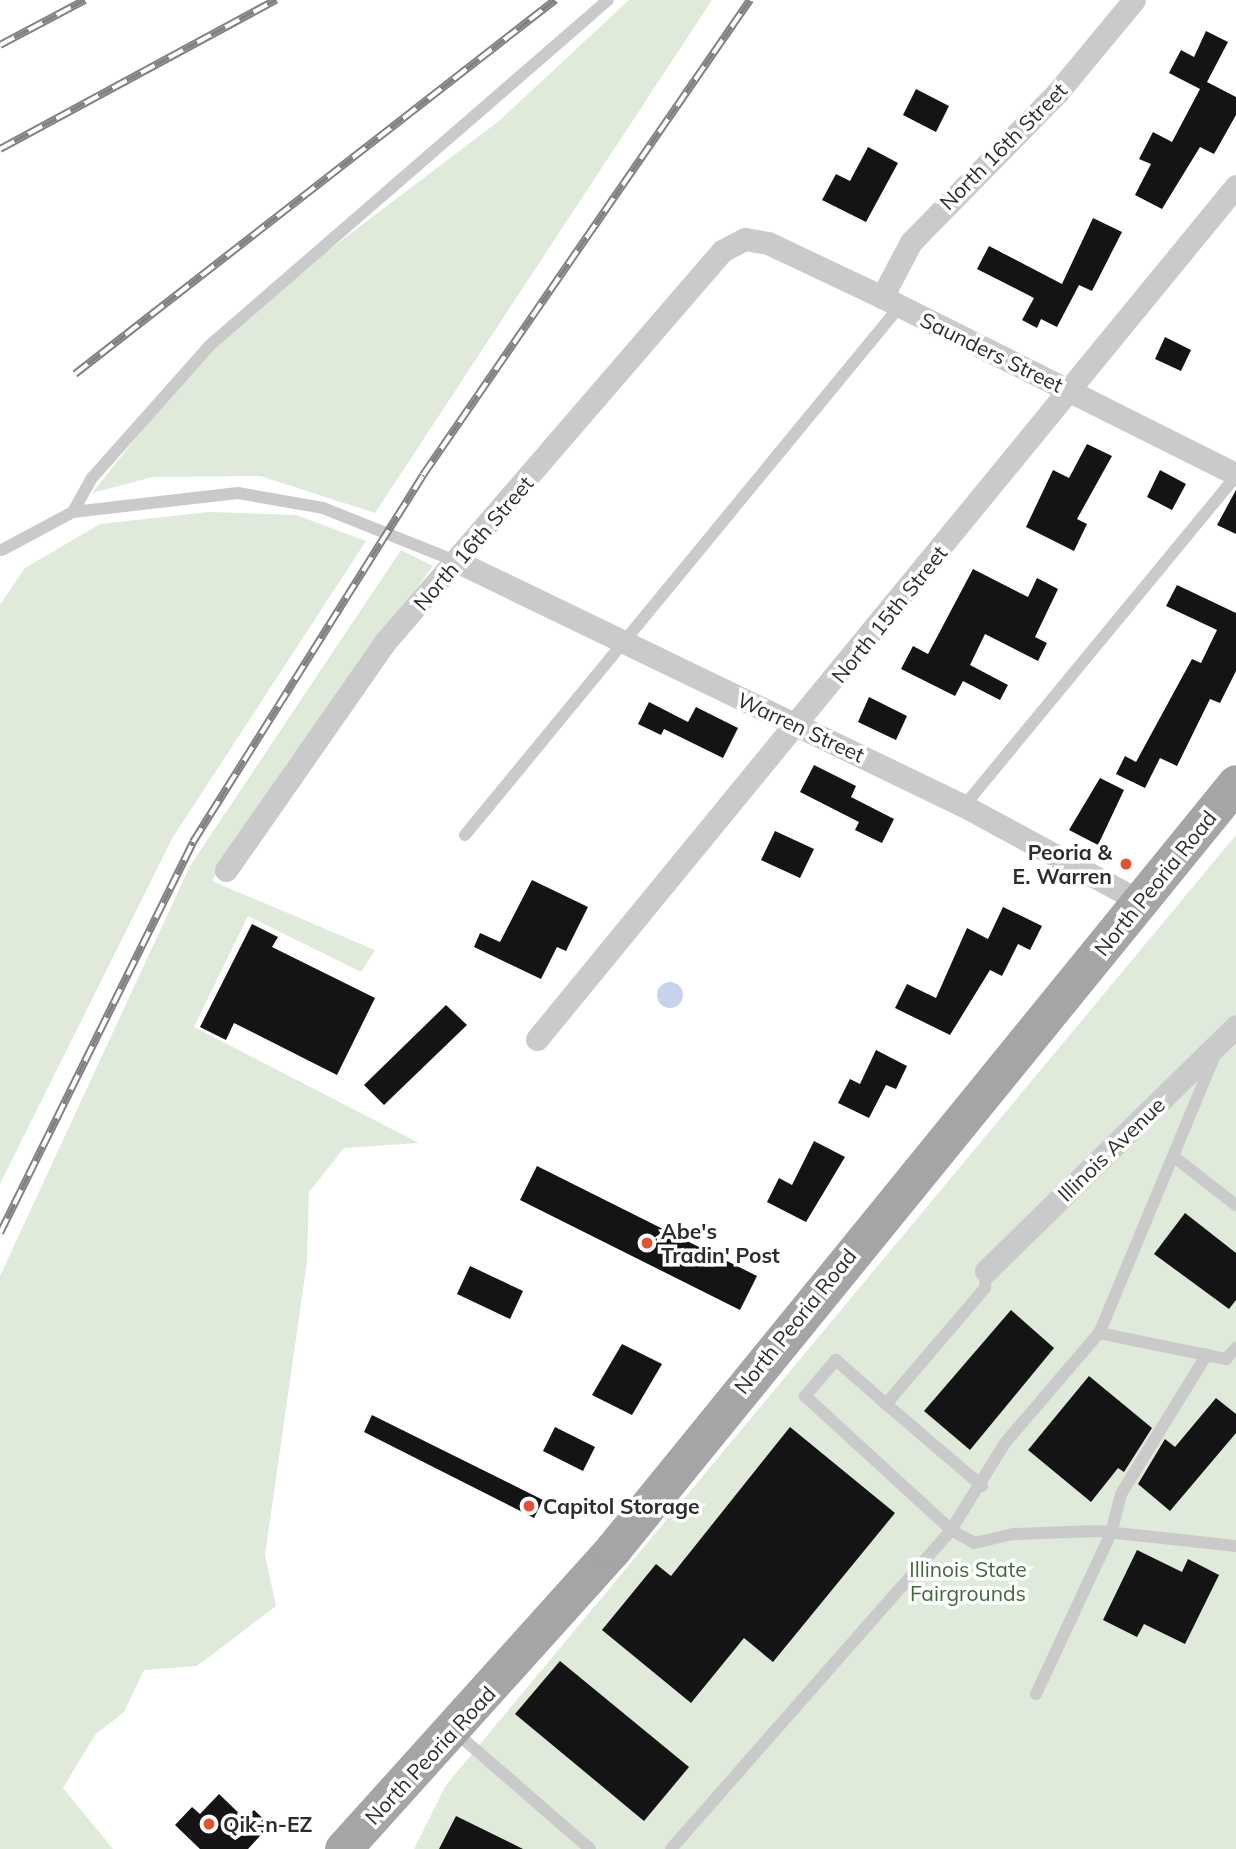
<!DOCTYPE html>
<html>
<head>
<meta charset="utf-8">
<style>
  body { margin:0 }
  #map { position:relative; width:1236px; height:1849px; overflow:hidden; background:#fff; font-family:Mulish,sans-serif }
  div>[style] { position:absolute }
  [style*='--x'] { left:calc(var(--x)*1px); top:calc(var(--y)*1px); width:calc(var(--w)*1px); rotate:calc(var(--a)*1deg) }
  .green>* { inset:0; background:#dfeadb }
  .water>* { inset:0; background:#c7d3ea }
  .round { border-radius:50% }
  .building>* { inset:0; background:#141414 }
  .lane>* { height:12px; margin:-6px; padding:0 6px; transform-origin:6px; border-radius:6px; background:#cacaca }
  .street>* { height:23px; margin:-11.5px; padding:0 11.5px; transform-origin:11.5px; border-radius:11.5px; background:#cacaca }
  .primary>* { height:37px; margin:-18.5px; padding:0 18.5px; transform-origin:18.5px; border-radius:18.5px; background:#a5a5a5 }
  .rail>* { height:8px; margin-top:-4px; transform-origin:0; background:repeating-linear-gradient(90deg,#fff 0 16px,#828282 0 32px); box-sizing:border-box; border-block:2px solid #828282 }
  .dots>* { width:19px; height:19px; translate:-50% -50%; box-sizing:border-box; border:4px solid #fff; border-radius:50% }
  span { translate:-50% -50%; white-space:nowrap; text-align:center; line-height:1.15; -webkit-text-stroke:7px #fff; paint-order:stroke }
  .street-label { font-size:21px; color:#2d2d2d }
  .poi-label { font-size:21px; color:#2d2d2d; font-weight:700 }
  .right { translate:-100% -50%; text-align:right }
  .left { translate:0 -50%; text-align:left }
  .park-label { font-size:21px; color:#45673c }
</style>
</head>
<body>
<div id="map">
  <div class="green">
    <i style="clip-path:polygon(629px 0,712px 0,375px 513px,260px 476px,153px 477px,92px 493px,187px 374px,301px 271px,499px 121px)"></i>
    <i style="clip-path:polygon(209px 512px,296px 515px,366px 541px,173px 837px,0 1184px,0 605px,25px 568px,100px 524px)"></i>
    <i style="clip-path:polygon(401px 550px,433px 566px,285px 766px,212px 881px,375px 950px,361px 972px,248px 916px,194px 1027px,419px 1143px,344px 1148px,309px 1192px,307px 1262px,265px 1555px,276px 1606px,197px 1666px,144px 1670px,124px 1712px,95px 1735px,63px 1788px,113px 1849px,0 1849px,0 1276px,190px 866px)"></i>
    <i style="clip-path:polygon(1236px 835px,1236px 1849px,414px 1849px,446px 1785px)"></i>
  </div>
  <div class="water">
    <i class="round" style="left:657px;top:982px;width:26px;height:26px"></i>
  </div>
  <div class="building">
    <i style="clip-path:polygon(1206px 31px,1228px 42px,1207px 82px,1236px 97px,1236px 115px,1214px 154px,1200px 147px,1162px 209px,1135px 195px,1151px 164px,1139px 159px,1153px 132px,1172px 142px,1200px 89px,1169px 73px,1181px 50px,1194px 57px)"></i>
    <i style="clip-path:polygon(916px 89px,949px 106px,936px 132px,903px 115px)"></i>
    <i style="clip-path:polygon(868px 147px,898px 163px,866px 222px,822px 200px,836px 174px,850px 181px)"></i>
    <i style="clip-path:polygon(1093px 218px,1122px 232px,1092px 291px,1079px 285px,1057px 327px,1041px 319px,1037px 328px,1022px 320px,1034px 298px,977px 269px,989px 246px,1062px 284px)"></i>
    <i style="clip-path:polygon(1165px 337px,1191px 350px,1181px 371px,1155px 359px)"></i>
    <i style="clip-path:polygon(1087px 444px,1112px 456px,1077px 519px,1087px 524px,1074px 551px,1026px 527px,1053px 470px,1069px 478px)"></i>
    <i style="clip-path:polygon(1160px 470px,1186px 484px,1172px 510px,1147px 497px)"></i>
    <i style="clip-path:polygon(1236px 490px,1236px 534px,1217px 525px)"></i>
    <i style="clip-path:polygon(973px 569px,1028px 597px,1037px 578px,1058px 589px,1035px 637px,1047px 643px,1038px 661px,985px 634px,970px 665px,1008px 685px,1000px 700px,963px 681px,955px 696px,901px 669px,913px 646px,928px 654px)"></i>
    <i style="clip-path:polygon(1177px 585px,1236px 613px,1236px 671px,1220px 703px,1210px 699px,1177px 766px,1160px 758px,1145px 788px,1116px 774px,1125px 756px,1136px 762px,1192px 659px,1201px 663px,1217px 630px,1166px 606px)"></i>
    <i style="clip-path:polygon(869px 697px,907px 716px,896px 740px,858px 722px)"></i>
    <i style="clip-path:polygon(649px 702px,688px 722px,696px 707px,738px 728px,723px 758px,664px 729px,661px 735px,638px 724px)"></i>
    <i style="clip-path:polygon(814px 765px,856px 786px,851px 797px,894px 819px,882px 843px,855px 830px,859px 822px,800px 792px)"></i>
    <i style="clip-path:polygon(1100px 778px,1124px 790px,1098px 845px,1069px 830px)"></i>
    <i style="clip-path:polygon(775px 831px,814px 849px,800px 878px,761px 860px)"></i>
    <i style="clip-path:polygon(532px 880px,588px 907px,566px 951px,557px 947px,541px 979px,474px 947px,480px 933px,500px 942px)"></i>
    <i style="clip-path:polygon(1003px 907px,1042px 926px,1030px 950px,1018px 944px,1002px 976px,990px 970px,950px 1035px,895px 1008px,907px 984px,936px 998px,967px 928px,988px 939px)"></i>
    <i style="clip-path:polygon(252px 924px,278px 937px,272px 947px,375px 998px,337px 1075px,234px 1023px,226px 1040px,200px 1027px)"></i>
    <i style="clip-path:polygon(446px 1005px,467px 1025px,384px 1105px,364px 1085px)"></i>
    <i style="clip-path:polygon(876px 1050px,907px 1066px,896px 1089px,886px 1085px,869px 1118px,838px 1103px,850px 1079px,860px 1084px)"></i>
    <i style="clip-path:polygon(814px 1141px,845px 1157px,806px 1222px,767px 1202px,779px 1178px,792px 1185px)"></i>
    <i style="clip-path:polygon(537px 1166px,757px 1276px,740px 1310px,520px 1200px)"></i>
    <i style="clip-path:polygon(1185px 1213px,1236px 1253px,1236px 1300px,1229px 1309px,1154px 1254px)"></i>
    <i style="clip-path:polygon(470px 1266px,523px 1291px,510px 1319px,457px 1294px)"></i>
    <i style="clip-path:polygon(1011px 1310px,1054px 1348px,970px 1450px,924px 1411px)"></i>
    <i style="clip-path:polygon(622px 1344px,662px 1364px,632px 1415px,592px 1395px)"></i>
    <i style="clip-path:polygon(1089px 1376px,1152px 1428px,1124px 1472px,1118px 1468px,1091px 1502px,1028px 1450px)"></i>
    <i style="clip-path:polygon(1216px 1398px,1236px 1414px,1236px 1433px,1170px 1511px,1138px 1484px,1165px 1439px,1175px 1447px)"></i>
    <i style="clip-path:polygon(372px 1415px,543px 1500px,534px 1518px,364px 1432px)"></i>
    <i style="clip-path:polygon(555px 1427px,595px 1447px,583px 1471px,543px 1451px)"></i>
    <i style="clip-path:polygon(790px 1427px,895px 1513px,773px 1662px,744px 1638px,691px 1703px,602px 1630px,656px 1564px,671px 1576px)"></i>
    <i style="clip-path:polygon(1137px 1550px,1182px 1572px,1188px 1559px,1219px 1575px,1185px 1644px,1144px 1624px,1137px 1637px,1103px 1620px)"></i>
    <i style="clip-path:polygon(560px 1661px,689px 1767px,644px 1821px,515px 1714px)"></i>
    <i style="clip-path:polygon(219px 1794px,245px 1819px,254px 1810px,270px 1825px,248px 1849px,200px 1849px,175px 1825px,192px 1807px,200px 1814px)"></i>
    <i style="clip-path:polygon(456px 1816px,523px 1849px,439px 1849px)"></i>
  </div>
  <div class="lane">
    <i style="--x:73;--y:512;--w:39;--a:-61"></i>
    <i style="--x:92;--y:478;--w:176;--a:-48.4"></i>
    <i style="--x:209;--y:346;--w:528;--a:-40.93"></i>
    <i style="--x:2;--y:550;--w:81;--a:-28.2"></i>
    <i style="--x:73;--y:512;--w:166;--a:-6.6"></i>
    <i style="--x:238;--y:493;--w:86;--a:10"></i>
    <i style="--x:323;--y:508;--w:145;--a:21.8"></i>
    <i style="--x:964;--y:806;--w:428;--a:-50.5"></i>
    <i style="--x:465;--y:835;--w:685;--a:-50.57"></i>
    <i style="--x:1215;--y:1055;--w:301;--a:112.6"></i>
    <i style="--x:1099;--y:1333;--w:130;--a:11.6"></i>
    <i style="--x:1226;--y:1359;--w:15;--a:-48"></i>
    <i style="--x:1173;--y:1156;--w:80;--a:37.9"></i>
    <i style="--x:886;--y:1404;--w:67;--a:-138.7"></i>
    <i style="--x:836;--y:1360;--w:48;--a:130.7"></i>
    <i style="--x:805;--y:1396;--w:198;--a:42.5"></i>
    <i style="--x:951;--y:1530;--w:26;--a:29"></i>
    <i style="--x:974;--y:1543;--w:40;--a:-13"></i>
    <i style="--x:1013;--y:1534;--w:85;--a:-2"></i>
    <i style="--x:1098;--y:1531;--w:139;--a:6.2"></i>
    <i style="--x:982;--y:1486;--w:126;--a:-139.5"></i>
    <i style="--x:886;--y:1404;--w:153;--a:-49.5"></i>
    <i style="--x:985;--y:1288;--w:17;--a:-87"></i>
    <i style="--x:1036;--y:1694;--w:178;--a:-65"></i>
    <i style="--x:1111;--y:1533;--w:40;--a:-75.6"></i>
    <i style="--x:1121;--y:1494;--w:164;--a:-58.4"></i>
    <i style="--x:454;--y:1731;--w:180;--a:40.9"></i>
    <i style="--x:671;--y:1849;--w:424;--a:-48.7"></i>
    <i style="--x:951;--y:1530;--w:102;--a:-58.2"></i>
    <i style="--x:1005;--y:1443;--w:145;--a:-49.5"></i>
  </div>
  <div class="street">
    <i style="--x:882;--y:297;--w:62;--a:-62.2"></i>
    <i style="--x:911;--y:242;--w:209;--a:-45.6"></i>
    <i style="--x:1057;--y:93;--w:121;--a:-50.4"></i>
    <i style="--x:458;--y:562;--w:562;--a:25.74"></i>
    <i style="--x:964;--y:806;--w:200;--a:28.4"></i>
    <i style="--x:226;--y:870;--w:278;--a:-55.1"></i>
    <i style="--x:385;--y:642;--w:516;--a:-49.24"></i>
    <i style="--x:722;--y:251;--w:26;--a:-28"></i>
    <i style="--x:745;--y:239;--w:23;--a:10"></i>
    <i style="--x:768;--y:243;--w:126;--a:25.3"></i>
    <i style="--x:882;--y:297;--w:396;--a:26.6"></i>
    <i style="--x:537;--y:1039;--w:1103;--a:-50.67"></i>
    <i style="--x:986;--y:1271;--w:350;--a:-44.4"></i>
  </div>
  <div class="primary">
    <i style="--x:343;--y:1849;--w:404;--a:-48"></i>
    <i style="--x:613;--y:1549;--w:987;--a:-50.88"></i>
  </div>
  <div class="rail">
    <i style="--x:0;--y:45;--w:96;--a:-27.9"></i>
    <i style="--x:0;--y:149;--w:314;--a:-28.4"></i>
    <i style="--x:75;--y:374;--w:609;--a:-37.92"></i>
    <i style="--x:0;--y:1233;--w:436;--a:-63.7"></i>
    <i style="--x:193;--y:842;--w:433;--a:-57.9"></i>
    <i style="--x:423;--y:475;--w:577;--a:-55.46"></i>
  </div>
  <div class="dots">
    <i style="left:1126px;top:864px;background:#e15232"></i>
    <i style="left:647px;top:1243px;background:#e15232"></i>
    <i style="left:529px;top:1506px;background:#e15232"></i>
    <i style="left:209px;top:1824px;background:#e15232"></i>
  </div>
  <div class="street-label">
    <span style="left:1003px;top:146px;rotate:-45deg">North 16th Street</span>
    <span style="left:992px;top:352px;rotate:26deg">Saunders Street</span>
    <span style="left:473px;top:543px;rotate:-49deg">North 16th Street</span>
    <span style="left:889px;top:614px;rotate:-51deg">North 15th Street</span>
    <span style="left:801px;top:727px;rotate:25deg">Warren Street</span>
    <span style="left:1155px;top:883px;rotate:-51deg">North Peoria Road</span>
    <span style="left:1111px;top:1149px;rotate:-44deg">Illinois Avenue</span>
    <span style="left:795px;top:1321px;rotate:-51deg">North Peoria Road</span>
    <span style="left:430px;top:1755px;rotate:-47deg">North Peoria Road</span>
  </div>
  <div class="poi-label">
    <span class="right" style="left:1112px;top:864px">Peoria &amp;<br>E. Warren</span>
    <span class="left" style="left:661px;top:1243px">Abe's<br>Tradin' Post</span>
    <span class="left" style="left:543px;top:1506px">Capitol Storage</span>
    <span class="left" style="left:223px;top:1824px">Qik-n-EZ</span>
  </div>
  <div class="park-label">
    <span style="left:968px;top:1581px">Illinois State<br>Fairgrounds</span>
  </div>
</div>
</body>
</html>
